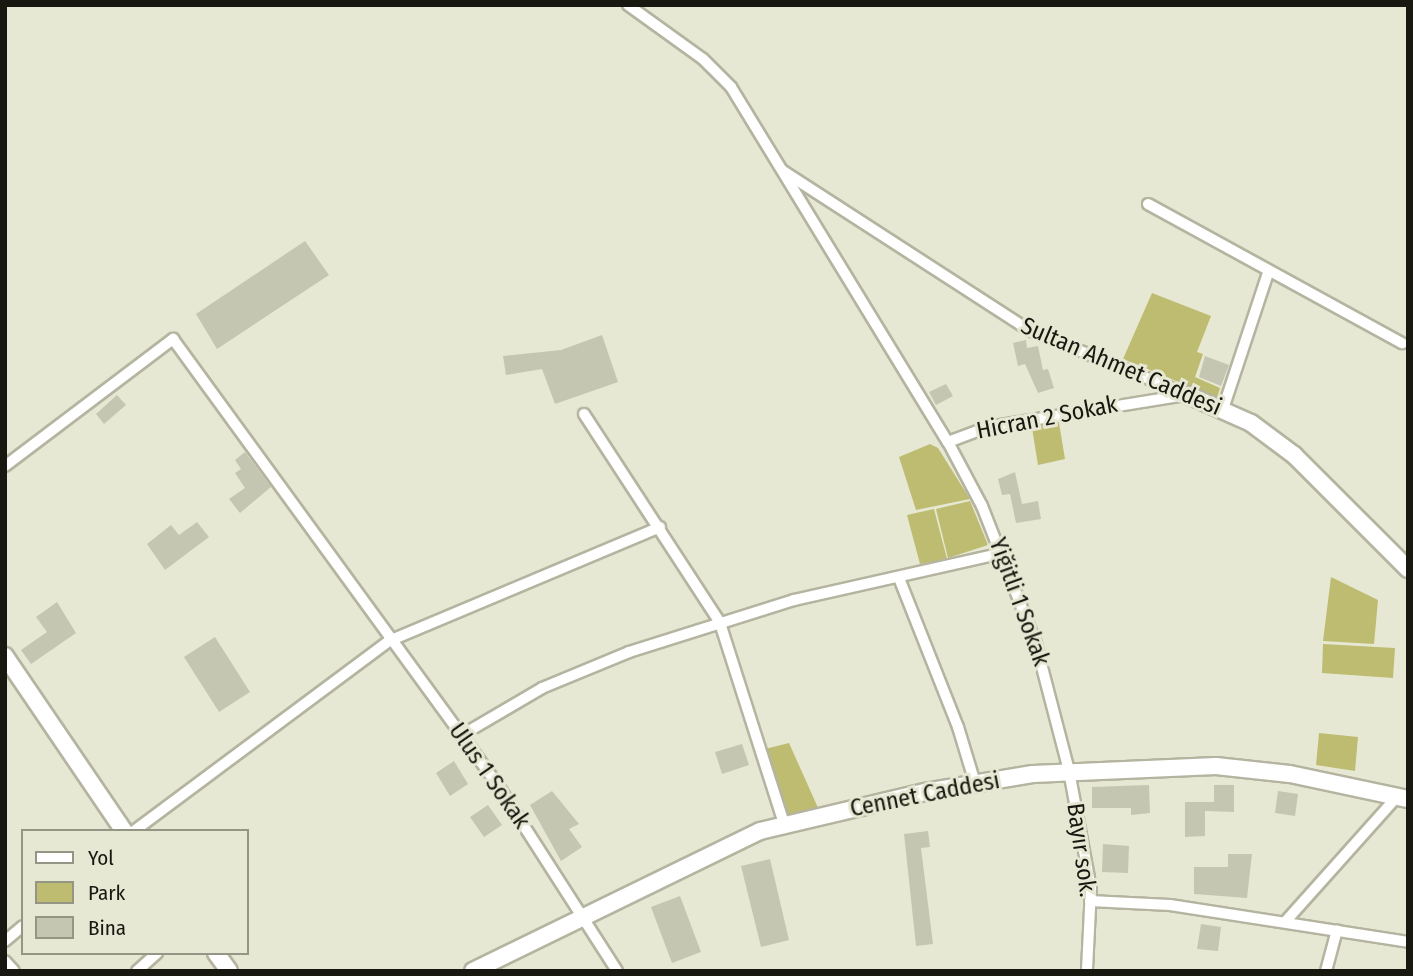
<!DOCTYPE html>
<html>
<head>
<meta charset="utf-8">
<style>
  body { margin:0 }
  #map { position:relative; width:1413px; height:976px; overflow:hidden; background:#e7e8d3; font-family:"Fira Sans Condensed",sans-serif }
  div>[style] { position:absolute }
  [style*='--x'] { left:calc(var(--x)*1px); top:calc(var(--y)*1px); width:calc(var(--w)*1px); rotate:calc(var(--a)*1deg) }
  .green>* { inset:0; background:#bdbc71 }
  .building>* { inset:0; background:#c5c6b1 }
  .roads { filter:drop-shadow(2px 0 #b4b4a0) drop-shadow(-2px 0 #b4b4a0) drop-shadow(0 2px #b4b4a0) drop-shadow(0 -2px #b4b4a0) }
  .street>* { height:10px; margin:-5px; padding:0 5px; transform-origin:5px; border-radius:5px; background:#fff }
  .secondary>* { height:16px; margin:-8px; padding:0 8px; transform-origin:8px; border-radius:8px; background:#fff }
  span { translate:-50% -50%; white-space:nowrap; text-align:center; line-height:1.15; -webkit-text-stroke:6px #e7e8d3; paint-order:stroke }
  .street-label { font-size:24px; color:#181810 }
  .frame { position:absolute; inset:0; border:7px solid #181810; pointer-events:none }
  .legend { position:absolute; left:21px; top:829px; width:228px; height:126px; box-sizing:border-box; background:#e7e8d3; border:2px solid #949585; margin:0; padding:9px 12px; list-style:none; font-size:21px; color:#181810 }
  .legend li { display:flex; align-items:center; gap:14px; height:35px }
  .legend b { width:35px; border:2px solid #949585 }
</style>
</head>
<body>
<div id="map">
  <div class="green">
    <i style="clip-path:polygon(1152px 293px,1211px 316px,1197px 352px,1203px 354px,1195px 377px,1220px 388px,1217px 398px,1123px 359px)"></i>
    <i style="clip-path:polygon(1059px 423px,1065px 459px,1038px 465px,1032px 428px)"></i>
    <i style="clip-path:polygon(930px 444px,938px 448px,970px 499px,916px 510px,899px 457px)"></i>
    <i style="clip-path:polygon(970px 501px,988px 545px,948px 558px,936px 509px)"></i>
    <i style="clip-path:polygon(934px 509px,947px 559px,920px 564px,907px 515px)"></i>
    <i style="clip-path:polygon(1331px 577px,1378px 600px,1374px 644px,1323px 641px)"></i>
    <i style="clip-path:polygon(1323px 644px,1395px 648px,1393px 678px,1322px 673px)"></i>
    <i style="clip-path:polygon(1319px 733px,1358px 737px,1355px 771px,1316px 765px)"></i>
    <i style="clip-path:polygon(789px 743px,819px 810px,787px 817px,765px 749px)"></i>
  </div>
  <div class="building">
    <i style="clip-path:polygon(305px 241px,329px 275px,217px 349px,196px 314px)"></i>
    <i style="clip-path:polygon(602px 335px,618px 382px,555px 404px,542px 369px,506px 375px,503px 356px,561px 350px)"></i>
    <i style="clip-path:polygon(1026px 340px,1027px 348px,1038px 346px,1043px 370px,1048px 369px,1054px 388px,1038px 393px,1025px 364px,1018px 366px,1013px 343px)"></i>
    <i style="clip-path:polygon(1205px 356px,1229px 365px,1221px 386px,1199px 377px)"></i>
    <i style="clip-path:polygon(946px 384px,953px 396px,936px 405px,929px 392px)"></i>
    <i style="clip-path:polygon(117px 395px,126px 405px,104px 424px,96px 414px)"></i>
    <i style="clip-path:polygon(245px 452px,271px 487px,240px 513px,229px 499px,245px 488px,235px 473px,241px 469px,235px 460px)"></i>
    <i style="clip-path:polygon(1015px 472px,1022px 504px,1038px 501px,1041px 519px,1016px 523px,1010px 494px,1002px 495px,998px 479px)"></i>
    <i style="clip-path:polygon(197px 522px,209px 537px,165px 570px,147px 544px,171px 525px,179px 535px)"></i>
    <i style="clip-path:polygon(57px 602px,76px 633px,31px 664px,21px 650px,47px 632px,36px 617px)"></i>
    <i style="clip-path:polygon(215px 637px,250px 692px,219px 712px,184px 657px)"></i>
    <i style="clip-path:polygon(742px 744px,749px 765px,722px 774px,715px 752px)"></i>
    <i style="clip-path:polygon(454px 761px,468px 784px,450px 796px,436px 773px)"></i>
    <i style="clip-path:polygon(1149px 785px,1150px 813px,1131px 815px,1131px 808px,1092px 808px,1092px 787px)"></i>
    <i style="clip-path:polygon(1214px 785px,1234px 785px,1234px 812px,1205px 811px,1205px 836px,1185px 837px,1185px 802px,1214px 802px)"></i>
    <i style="clip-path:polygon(552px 791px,579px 824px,569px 829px,582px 847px,561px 861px,530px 805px)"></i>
    <i style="clip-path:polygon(1278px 791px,1298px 794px,1295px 816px,1275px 813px)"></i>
    <i style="clip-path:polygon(488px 805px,502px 825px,484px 837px,470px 817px)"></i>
    <i style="clip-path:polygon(928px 831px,930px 847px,921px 848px,933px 944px,916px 946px,904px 834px)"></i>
    <i style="clip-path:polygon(1103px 844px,1129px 846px,1128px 873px,1102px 872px)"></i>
    <i style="clip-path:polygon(1228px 854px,1252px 854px,1247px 898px,1194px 894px,1194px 867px,1228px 867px)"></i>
    <i style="clip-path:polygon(770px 859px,789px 940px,761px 947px,741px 866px)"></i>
    <i style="clip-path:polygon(680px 896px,701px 952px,672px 963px,651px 907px)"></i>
    <i style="clip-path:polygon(1201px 924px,1221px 927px,1218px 951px,1197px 949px)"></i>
  </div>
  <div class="roads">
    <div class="street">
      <i style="--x:628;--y:5;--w:92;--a:35.8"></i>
      <i style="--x:703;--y:59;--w:40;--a:45"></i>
      <i style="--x:731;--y:87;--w:416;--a:58.6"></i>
      <i style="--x:948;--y:442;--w:72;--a:62"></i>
      <i style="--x:982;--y:506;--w:148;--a:68.6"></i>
      <i style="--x:1036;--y:644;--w:131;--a:75.4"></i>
      <i style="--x:1069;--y:771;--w:119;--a:79.4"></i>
      <i style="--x:1091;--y:888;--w:83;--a:92.8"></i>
      <i style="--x:783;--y:171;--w:293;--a:32.9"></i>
      <i style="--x:1029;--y:330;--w:172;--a:22.2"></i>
      <i style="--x:1148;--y:204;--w:290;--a:28.7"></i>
      <i style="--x:1223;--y:409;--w:146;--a:-71.7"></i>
      <i style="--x:584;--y:414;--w:249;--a:56.9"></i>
      <i style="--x:720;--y:623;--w:211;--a:72.3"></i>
      <i style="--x:948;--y:442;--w:43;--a:-20.6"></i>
      <i style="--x:988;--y:427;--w:200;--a:-9.2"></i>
      <i style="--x:5;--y:466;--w:211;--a:-37.1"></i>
      <i style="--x:173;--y:339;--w:550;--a:53.94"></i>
      <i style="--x:497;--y:784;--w:222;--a:57.3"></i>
      <i style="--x:899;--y:578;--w:160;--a:68.4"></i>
      <i style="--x:958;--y:727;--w:59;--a:73.1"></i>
      <i style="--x:462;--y:735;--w:93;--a:-30.4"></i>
      <i style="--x:542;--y:688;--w:94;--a:-22.5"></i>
      <i style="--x:629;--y:652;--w:173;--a:-17.5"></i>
      <i style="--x:794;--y:600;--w:213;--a:-12.7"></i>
      <i style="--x:134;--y:831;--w:318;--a:-36.7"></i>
      <i style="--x:389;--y:641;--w:294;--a:-22.8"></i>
      <i style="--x:1090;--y:901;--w:80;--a:2.9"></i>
      <i style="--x:1170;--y:905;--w:241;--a:8.8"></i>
      <i style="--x:1285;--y:922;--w:166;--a:-48.2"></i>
      <i style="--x:5;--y:941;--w:23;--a:-40"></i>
      <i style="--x:5;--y:961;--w:13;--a:48"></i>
      <i style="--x:137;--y:971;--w:27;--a:-42"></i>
      <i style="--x:1326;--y:971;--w:42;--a:-75"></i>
    </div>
    <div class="secondary">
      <i style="--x:1188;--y:395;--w:69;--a:24"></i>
      <i style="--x:1251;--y:423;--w:54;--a:36.7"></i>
      <i style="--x:1294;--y:455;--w:161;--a:45"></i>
      <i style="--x:5;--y:656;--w:212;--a:55.8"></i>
      <i style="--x:216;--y:953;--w:22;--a:54"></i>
      <i style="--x:473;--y:971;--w:319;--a:-26"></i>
      <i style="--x:760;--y:831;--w:170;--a:-13.3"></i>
      <i style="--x:925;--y:792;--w:109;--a:-9.5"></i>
      <i style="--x:1033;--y:774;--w:183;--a:-2.5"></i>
      <i style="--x:1216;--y:766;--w:74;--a:6.2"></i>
      <i style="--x:1290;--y:774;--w:121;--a:12"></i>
    </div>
  </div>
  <div class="street-label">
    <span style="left:1121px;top:367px;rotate:23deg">Sultan Ahmet Caddesi</span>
    <span style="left:1047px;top:418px;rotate:-11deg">Hicran 2 Sokak</span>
    <span style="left:1019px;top:602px;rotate:70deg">Yiğitli 1 Sokak</span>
    <span style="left:489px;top:776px;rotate:55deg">Ulus 1 Sokak</span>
    <span style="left:925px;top:795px;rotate:-11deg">Cennet Caddesi</span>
    <span style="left:1081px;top:850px;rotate:82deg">Bayır sok.</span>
  </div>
  <div class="frame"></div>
  <ul class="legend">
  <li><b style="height:9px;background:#fff"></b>Yol</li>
  <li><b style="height:19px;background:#bdbc71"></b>Park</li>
  <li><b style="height:19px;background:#c5c6b1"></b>Bina</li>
  </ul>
</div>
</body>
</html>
